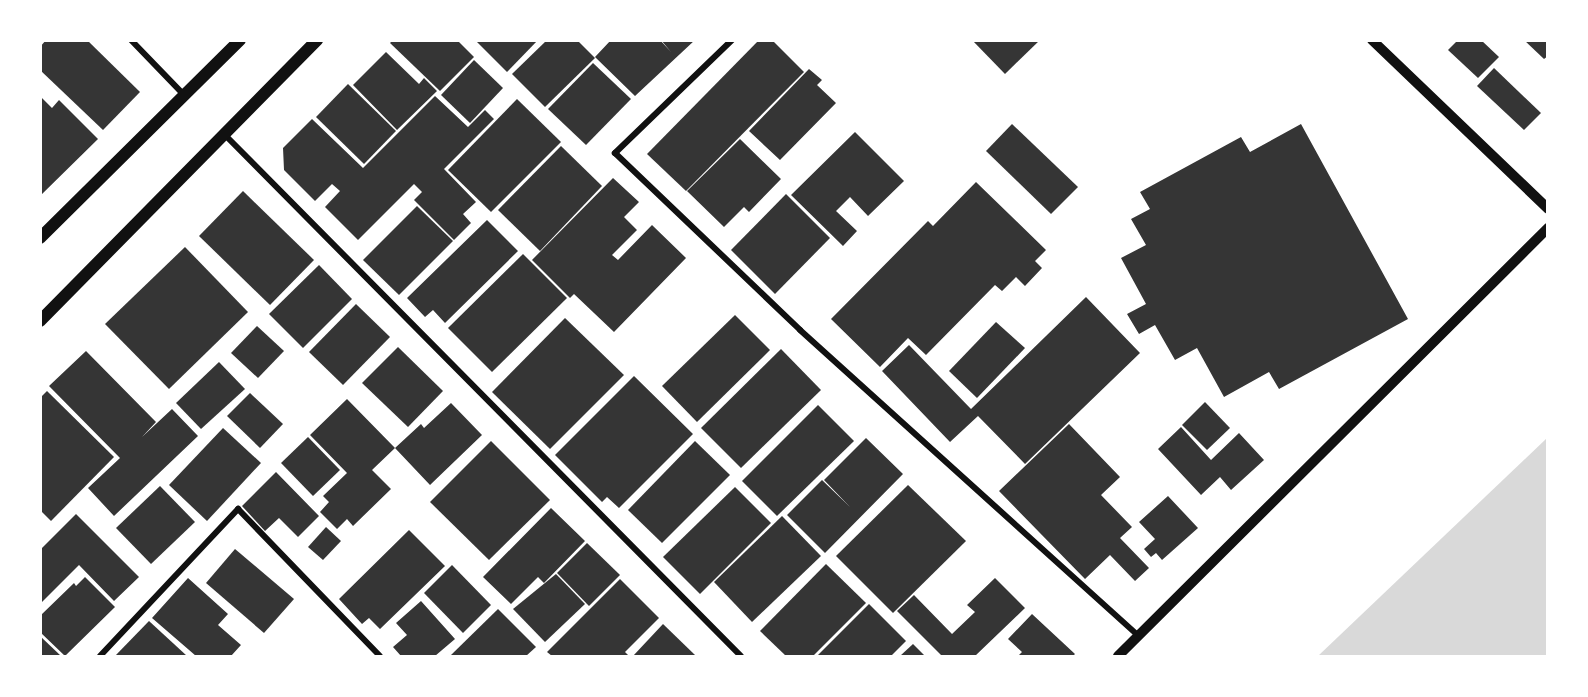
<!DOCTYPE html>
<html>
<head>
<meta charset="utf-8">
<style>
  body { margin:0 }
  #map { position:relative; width:1588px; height:697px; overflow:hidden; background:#fff; font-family:Lato,sans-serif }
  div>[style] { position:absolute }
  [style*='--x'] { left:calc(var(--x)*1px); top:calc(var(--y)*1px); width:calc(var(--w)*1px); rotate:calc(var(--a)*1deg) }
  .water>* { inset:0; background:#d9d9d9 }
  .building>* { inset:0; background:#353535 }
  .minor>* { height:6px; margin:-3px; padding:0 3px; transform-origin:3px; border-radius:3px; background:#111 }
  .tertiary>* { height:10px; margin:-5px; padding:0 5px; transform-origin:5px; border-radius:5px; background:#111 }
  .secondary>* { height:12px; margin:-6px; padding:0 6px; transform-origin:6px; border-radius:6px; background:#111 }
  span { translate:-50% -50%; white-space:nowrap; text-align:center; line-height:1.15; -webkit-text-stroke:5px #fff; paint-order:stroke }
  .frame { position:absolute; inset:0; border:42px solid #fff; pointer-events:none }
</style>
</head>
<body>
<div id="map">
  <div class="water">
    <i style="clip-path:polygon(1547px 438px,1547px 656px,1318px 656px)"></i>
  </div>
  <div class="building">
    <i style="clip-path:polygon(46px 40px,87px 40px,140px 92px,103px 130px,40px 70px,40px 47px)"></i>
    <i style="clip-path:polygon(393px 40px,457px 40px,474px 57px,440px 91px,390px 43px)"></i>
    <i style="clip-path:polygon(475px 40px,538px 40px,507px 72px)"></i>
    <i style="clip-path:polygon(547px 40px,577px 40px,595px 58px,545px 107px,512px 74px)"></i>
    <i style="clip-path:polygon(611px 40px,660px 40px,671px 52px,661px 40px,695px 40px,635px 96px,595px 57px)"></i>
    <i style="clip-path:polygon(759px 40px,772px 40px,804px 72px,686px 191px,647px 154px)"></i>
    <i style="clip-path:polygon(972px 40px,1040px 40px,1005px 74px)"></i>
    <i style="clip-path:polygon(1458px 40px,1481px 40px,1499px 57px,1478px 78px,1448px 50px)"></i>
    <i style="clip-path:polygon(1524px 40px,1548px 40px,1548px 56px,1544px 59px)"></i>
    <i style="clip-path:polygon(386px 52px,419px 84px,424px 78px,437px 91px,397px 130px,353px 85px)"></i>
    <i style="clip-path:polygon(474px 60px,503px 88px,470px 123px,441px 95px)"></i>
    <i style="clip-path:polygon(593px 63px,631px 99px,586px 145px,548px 109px)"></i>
    <i style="clip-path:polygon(1494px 68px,1541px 113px,1524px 130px,1477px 86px)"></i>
    <i style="clip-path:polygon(809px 69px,822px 80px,817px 85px,836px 103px,780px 160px,749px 131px)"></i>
    <i style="clip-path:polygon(348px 84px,396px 131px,364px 164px,316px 117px)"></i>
    <i style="clip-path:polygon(40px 96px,52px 108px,59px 100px,98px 139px,40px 196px)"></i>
    <i style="clip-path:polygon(435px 96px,468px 127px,485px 110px,494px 119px,444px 169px,476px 202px,463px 214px,471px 223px,454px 240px,414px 200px,422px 192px,414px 184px,358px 240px,325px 207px,340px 191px,332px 184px,315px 201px,284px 170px,283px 148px,312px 119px,363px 168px)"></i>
    <i style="clip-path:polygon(517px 99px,561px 142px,491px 212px,448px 170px)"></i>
    <i style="clip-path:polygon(1012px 124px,1078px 187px,1051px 214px,986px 151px)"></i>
    <i style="clip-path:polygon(1301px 124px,1408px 319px,1279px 389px,1269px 372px,1224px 397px,1197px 348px,1175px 360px,1155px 325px,1139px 334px,1127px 314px,1146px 304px,1121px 258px,1146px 245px,1131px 219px,1150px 209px,1140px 192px,1241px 137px,1250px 152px)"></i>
    <i style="clip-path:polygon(855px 132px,904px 181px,868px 216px,850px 197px,836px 211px,857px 231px,843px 246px,791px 195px)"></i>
    <i style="clip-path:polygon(740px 139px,781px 179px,749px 212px,744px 207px,724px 227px,687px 191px)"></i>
    <i style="clip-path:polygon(561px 146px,602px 186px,540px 251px,498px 210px)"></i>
    <i style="clip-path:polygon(613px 178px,639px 202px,624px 217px,637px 230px,612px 255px,618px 260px,652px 225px,686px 258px,614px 332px,574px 294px,570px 298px,532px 260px)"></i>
    <i style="clip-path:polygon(976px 182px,1046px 250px,1035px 261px,1042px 268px,1025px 286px,1016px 277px,1002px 291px,995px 285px,926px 355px,908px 338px,880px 367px,831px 319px,928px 221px,933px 226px)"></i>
    <i style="clip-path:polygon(243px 191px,314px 260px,270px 305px,199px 236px)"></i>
    <i style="clip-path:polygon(786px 194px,830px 238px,775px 294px,731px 250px)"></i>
    <i style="clip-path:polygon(417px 206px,453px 241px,399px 295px,363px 260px)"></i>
    <i style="clip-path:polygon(487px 220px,518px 251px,445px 323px,433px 310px,425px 317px,407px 298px)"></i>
    <i style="clip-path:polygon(185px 247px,248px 312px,169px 389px,105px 324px)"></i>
    <i style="clip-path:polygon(523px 254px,567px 298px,492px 372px,448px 328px)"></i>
    <i style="clip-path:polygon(319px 265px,352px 299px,303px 348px,269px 314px)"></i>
    <i style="clip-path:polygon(1086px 297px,1140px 353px,1025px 464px,978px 416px,950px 442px,882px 371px,909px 345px,971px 409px)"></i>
    <i style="clip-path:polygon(356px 304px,390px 337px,343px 385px,309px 352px)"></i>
    <i style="clip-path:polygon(735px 315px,770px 350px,697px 422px,662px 386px)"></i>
    <i style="clip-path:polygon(565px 318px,624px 375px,550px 449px,492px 392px)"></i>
    <i style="clip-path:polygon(996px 322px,1025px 348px,977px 398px,949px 371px)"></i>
    <i style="clip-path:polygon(257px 326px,284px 351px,258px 378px,231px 353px)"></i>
    <i style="clip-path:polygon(398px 347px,443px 391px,408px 427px,362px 383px)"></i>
    <i style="clip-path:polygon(781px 349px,821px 390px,741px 468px,701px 428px)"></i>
    <i style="clip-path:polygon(86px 351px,156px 422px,142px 437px,172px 409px,198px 436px,114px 516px,88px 488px,120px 458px,49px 386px)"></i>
    <i style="clip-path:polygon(219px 362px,245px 389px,201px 429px,176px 403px)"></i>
    <i style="clip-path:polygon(634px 376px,693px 434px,619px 508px,607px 497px,602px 502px,555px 455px)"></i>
    <i style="clip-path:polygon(47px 391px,114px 457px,51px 521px,40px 510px,40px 398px)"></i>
    <i style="clip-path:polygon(250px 393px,283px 424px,260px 448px,227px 416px)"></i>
    <i style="clip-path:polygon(347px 399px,395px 448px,421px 424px,424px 428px,451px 403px,482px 435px,430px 485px,395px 448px,372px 470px,391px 489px,353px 526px,347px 519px,337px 529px,320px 512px,329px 502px,323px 496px,347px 473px,310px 435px)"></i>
    <i style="clip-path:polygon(1205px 402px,1230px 428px,1207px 450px,1182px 425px)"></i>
    <i style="clip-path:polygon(818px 405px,854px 441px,777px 516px,742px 481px)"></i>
    <i style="clip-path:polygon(1069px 424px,1120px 477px,1101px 495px,1132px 527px,1120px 538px,1149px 568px,1135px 581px,1110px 555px,1085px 579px,999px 491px)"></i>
    <i style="clip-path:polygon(1181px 427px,1211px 460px,1239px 433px,1264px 460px,1231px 490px,1220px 477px,1201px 495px,1158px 449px)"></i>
    <i style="clip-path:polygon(223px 428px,261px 463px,207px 521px,169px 485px)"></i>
    <i style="clip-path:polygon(308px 437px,340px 470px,313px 496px,281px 463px)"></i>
    <i style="clip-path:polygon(866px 438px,903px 474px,825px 553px,787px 515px,822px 480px,850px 507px,824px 480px)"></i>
    <i style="clip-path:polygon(491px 441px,550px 500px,489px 560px,430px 502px)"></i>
    <i style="clip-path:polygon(695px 441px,730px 475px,662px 543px,628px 510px)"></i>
    <i style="clip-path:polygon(276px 472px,319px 516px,298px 537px,279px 518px,265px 531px,242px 506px)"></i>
    <i style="clip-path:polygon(908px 485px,966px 541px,893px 613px,836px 556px)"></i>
    <i style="clip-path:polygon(160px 486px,195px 522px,151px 564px,116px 528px)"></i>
    <i style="clip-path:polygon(735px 487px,771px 523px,700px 594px,663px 557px)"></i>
    <i style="clip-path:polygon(1168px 496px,1198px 528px,1162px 560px,1156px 553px,1151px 557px,1144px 549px,1155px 539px,1139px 522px)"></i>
    <i style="clip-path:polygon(551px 508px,585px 541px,544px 583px,538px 577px,511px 604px,483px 577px)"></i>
    <i style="clip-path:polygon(76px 514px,139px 577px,114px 601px,79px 565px,40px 604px,40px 550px)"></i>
    <i style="clip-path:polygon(782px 516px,821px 556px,752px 622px,714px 582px)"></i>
    <i style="clip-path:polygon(326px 527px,341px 541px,323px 560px,308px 547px)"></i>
    <i style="clip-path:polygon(409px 530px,445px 566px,380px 629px,369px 618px,362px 624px,339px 599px)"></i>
    <i style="clip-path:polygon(587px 543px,620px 575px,589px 606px,557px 573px)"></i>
    <i style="clip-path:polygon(235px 549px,294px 599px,264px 633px,206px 583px)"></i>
    <i style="clip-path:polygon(826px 564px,866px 603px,813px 656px,786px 656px,760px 631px)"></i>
    <i style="clip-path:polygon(452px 565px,491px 605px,463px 633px,424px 593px)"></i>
    <i style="clip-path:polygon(556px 574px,585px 604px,545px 642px,513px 609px)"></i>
    <i style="clip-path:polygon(85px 577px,115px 607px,65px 656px,40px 632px,40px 616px,74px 583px,76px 586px)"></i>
    <i style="clip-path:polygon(188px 578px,228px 614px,218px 625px,241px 645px,231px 656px,196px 656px,152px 618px)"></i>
    <i style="clip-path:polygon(995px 578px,1025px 608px,975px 656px,942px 656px,897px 611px,914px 595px,952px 634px,975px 612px,967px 605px)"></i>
    <i style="clip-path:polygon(620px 579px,659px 618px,625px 652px,629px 656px,552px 656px,547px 652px)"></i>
    <i style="clip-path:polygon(421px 601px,455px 639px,435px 656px,401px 656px,393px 647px,407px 635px,396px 623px)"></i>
    <i style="clip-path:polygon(869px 604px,906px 641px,891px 656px,817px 656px)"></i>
    <i style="clip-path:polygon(498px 609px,536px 647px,526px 656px,450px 656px)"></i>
    <i style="clip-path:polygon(1032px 614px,1075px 654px,1073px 656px,1018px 656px,1022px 652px,1008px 639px)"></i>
    <i style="clip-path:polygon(149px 621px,187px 656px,115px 656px)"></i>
    <i style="clip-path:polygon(663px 624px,696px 656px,633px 656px)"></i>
    <i style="clip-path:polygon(40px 636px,61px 656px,40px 656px)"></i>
    <i style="clip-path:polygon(913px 644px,925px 656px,900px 656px)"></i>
  </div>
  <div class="minor">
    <i style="--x:131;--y:40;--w:78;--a:46"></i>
    <i style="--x:732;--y:40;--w:163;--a:136"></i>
    <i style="--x:615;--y:153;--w:256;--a:43.7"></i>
    <i style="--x:800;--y:330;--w:457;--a:42.1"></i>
    <i style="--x:225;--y:135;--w:733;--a:45.28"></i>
    <i style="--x:100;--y:656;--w:202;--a:-46.8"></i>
    <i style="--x:238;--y:509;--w:204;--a:46"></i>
  </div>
  <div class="tertiary">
    <i style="--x:1372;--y:40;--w:244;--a:43.8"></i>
    <i style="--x:1118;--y:656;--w:607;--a:-44.87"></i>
  </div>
  <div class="secondary">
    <i style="--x:40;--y:238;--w:281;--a:-44.7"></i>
    <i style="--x:40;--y:321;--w:395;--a:-45.4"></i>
  </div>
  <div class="frame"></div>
</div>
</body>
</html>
